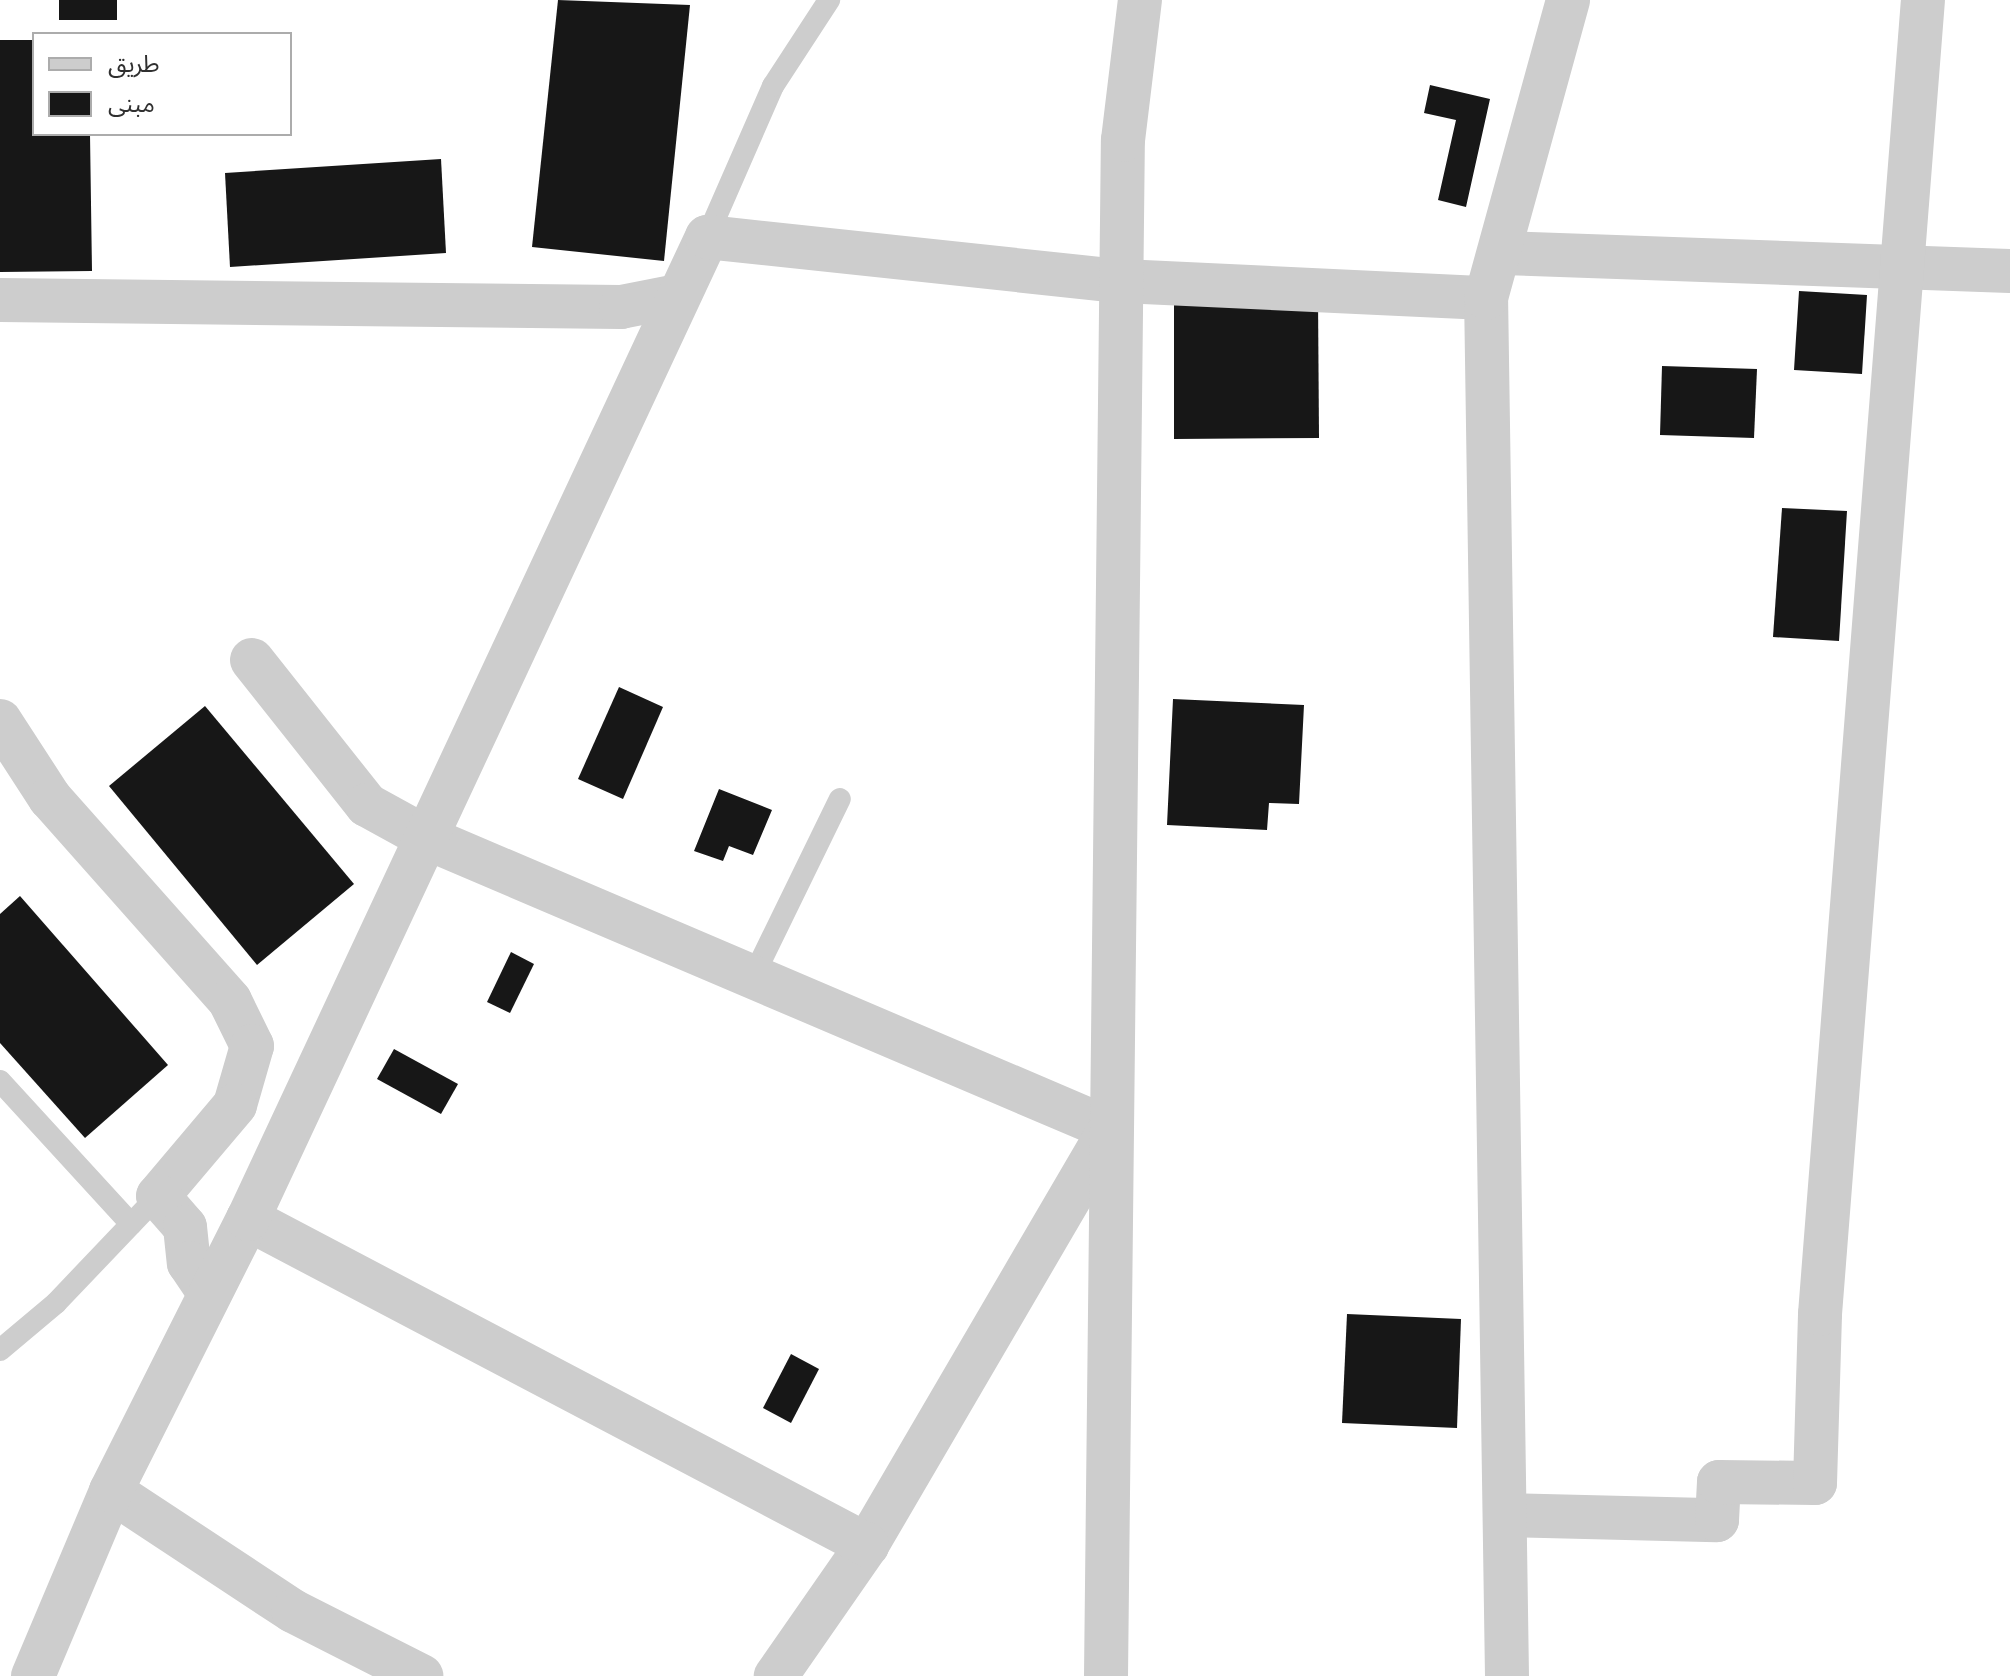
<!DOCTYPE html>
<html>
<head>
<meta charset="utf-8">
<style>
  body { margin:0 }
  #map { position:relative; width:2010px; height:1676px; overflow:hidden; background:#fff; font-family:Jost,"Noto Sans Arabic",sans-serif }
  div>[style] { position:absolute }
  [style*='--x'] { left:calc(var(--x)*1px); top:calc(var(--y)*1px); width:calc(var(--w)*1px); rotate:calc(var(--a)*1deg) }
  .building>* { inset:0; background:#171717 }
  .service>* { height:22px; margin:-11px; padding:0 11px; transform-origin:11px; border-radius:11px; background:#cdcdcd }
  .minor>* { height:44px; margin:-22px; padding:0 22px; transform-origin:22px; border-radius:22px; background:#cdcdcd }
  span { translate:-50% -50%; white-space:nowrap; text-align:center; line-height:1.15; -webkit-text-stroke:8px #fff; paint-order:stroke }
  .legend { position:absolute; left:32px; top:32px; width:260px; height:104px; box-sizing:border-box; background:#fff; border:2px solid #acacac; margin:0; padding:10px 14px; list-style:none; font-size:24px; color:#303030 }
  .legend li { display:flex; align-items:center; gap:16px; height:40px }
  .legend b { width:40px; border:2px solid #acacac }
</style>
</head>
<body>
<div id="map">
  <div class="building">
    <i style="clip-path:polygon(59px 0,117px 0,117px 20px,59px 20px)"></i>
    <i style="clip-path:polygon(558px 0,690px 5px,664px 261px,532px 247px)"></i>
    <i style="clip-path:polygon(0 40px,34px 40px,34px 134px,90px 134px,92px 271px,0 272px)"></i>
    <i style="clip-path:polygon(1430px 85px,1490px 99px,1466px 207px,1438px 200px,1456px 120px,1424px 113px)"></i>
    <i style="clip-path:polygon(441px 159px,446px 253px,230px 267px,225px 173px)"></i>
    <i style="clip-path:polygon(1799px 291px,1867px 295px,1862px 374px,1794px 370px)"></i>
    <i style="clip-path:polygon(1318px 298px,1319px 438px,1174px 439px,1174px 299px)"></i>
    <i style="clip-path:polygon(1662px 366px,1757px 369px,1754px 438px,1660px 435px)"></i>
    <i style="clip-path:polygon(1782px 508px,1847px 511px,1839px 641px,1773px 637px)"></i>
    <i style="clip-path:polygon(619px 687px,663px 707px,623px 799px,578px 779px)"></i>
    <i style="clip-path:polygon(1173px 699px,1304px 705px,1299px 804px,1269px 803px,1267px 830px,1167px 825px)"></i>
    <i style="clip-path:polygon(205px 706px,354px 884px,257px 965px,109px 786px)"></i>
    <i style="clip-path:polygon(719px 789px,772px 810px,753px 855px,729px 846px,723px 861px,694px 851px)"></i>
    <i style="clip-path:polygon(20px 896px,168px 1065px,85px 1138px,0 1043px,0 914px)"></i>
    <i style="clip-path:polygon(511px 952px,534px 964px,510px 1013px,487px 1002px)"></i>
    <i style="clip-path:polygon(394px 1049px,458px 1084px,441px 1114px,377px 1079px)"></i>
    <i style="clip-path:polygon(1347px 1314px,1461px 1319px,1457px 1428px,1342px 1423px)"></i>
    <i style="clip-path:polygon(791px 1354px,819px 1369px,791px 1423px,763px 1408px)"></i>
  </div>
  <div class="service">
    <i style="--x:707;--y:237;--w:165;--a:-66.4"></i>
    <i style="--x:773;--y:86;--w:103;--a:-56.9"></i>
    <i style="--x:753;--y:977;--w:198;--a:-64"></i>
    <i style="--x:0;--y:1081;--w:194;--a:47.5"></i>
    <i style="--x:0;--y:1350;--w:73;--a:-40"></i>
    <i style="--x:56;--y:1303;--w:148;--a:-46.4"></i>
  </div>
  <div class="minor">
    <i style="--x:1502;--y:253;--w:508;--a:2.03"></i>
    <i style="--x:0;--y:300;--w:621;--a:0.65"></i>
    <i style="--x:621;--y:307;--w:57;--a:-11.1"></i>
    <i style="--x:252;--y:660;--w:185;--a:51.6"></i>
    <i style="--x:367;--y:805;--w:68;--a:28.8"></i>
    <i style="--x:427;--y:838;--w:742;--a:23.08"></i>
    <i style="--x:1110;--y:1129;--w:482;--a:120.3"></i>
    <i style="--x:867;--y:1545;--w:160;--a:124.8"></i>
    <i style="--x:0;--y:721;--w:92;--a:57"></i>
    <i style="--x:50;--y:798;--w:271;--a:48.4"></i>
    <i style="--x:230;--y:1001;--w:50;--a:63.9"></i>
    <i style="--x:252;--y:1046;--w:61;--a:106.1"></i>
    <i style="--x:235;--y:1105;--w:119;--a:130.2"></i>
    <i style="--x:158;--y:1196;--w:41;--a:48.9"></i>
    <i style="--x:185;--y:1227;--w:36;--a:84"></i>
    <i style="--x:189;--y:1263;--w:37;--a:56"></i>
    <i style="--x:248;--y:1219;--w:700;--a:27.77"></i>
    <i style="--x:111;--y:1491;--w:218;--a:33.4"></i>
    <i style="--x:293;--y:1611;--w:144;--a:26.9"></i>
    <i style="--x:1505;--y:1515;--w:212;--a:1.4"></i>
    <i style="--x:1717;--y:1520;--w:38;--a:-87"></i>
    <i style="--x:1719;--y:1482;--w:96;--a:0.6"></i>
    <i style="--x:1815;--y:1483;--w:169;--a:-88.3"></i>
    <i style="--x:1820;--y:1314;--w:1318;--a:-85.52"></i>
    <i style="--x:33;--y:1676;--w:201;--a:-67.1"></i>
    <i style="--x:111;--y:1491;--w:305;--a:-63.3"></i>
    <i style="--x:248;--y:1219;--w:1084;--a:-64.95"></i>
    <i style="--x:707;--y:237;--w:417;--a:6.1"></i>
    <i style="--x:1122;--y:281;--w:364;--a:2.7"></i>
    <i style="--x:1106;--y:1676;--w:1536;--a:-89.37"></i>
    <i style="--x:1123;--y:140;--w:141;--a:-83.1"></i>
    <i style="--x:1507;--y:1676;--w:1378;--a:-90.87"></i>
    <i style="--x:1486;--y:298;--w:309;--a:-74.6"></i>
  </div>
  <ul class="legend">
  <li><b style="height:10px;background:#cdcdcd"></b>طريق</li>
  <li><b style="height:22px;background:#171717"></b>مبنى</li>
  </ul>
</div>
</body>
</html>
